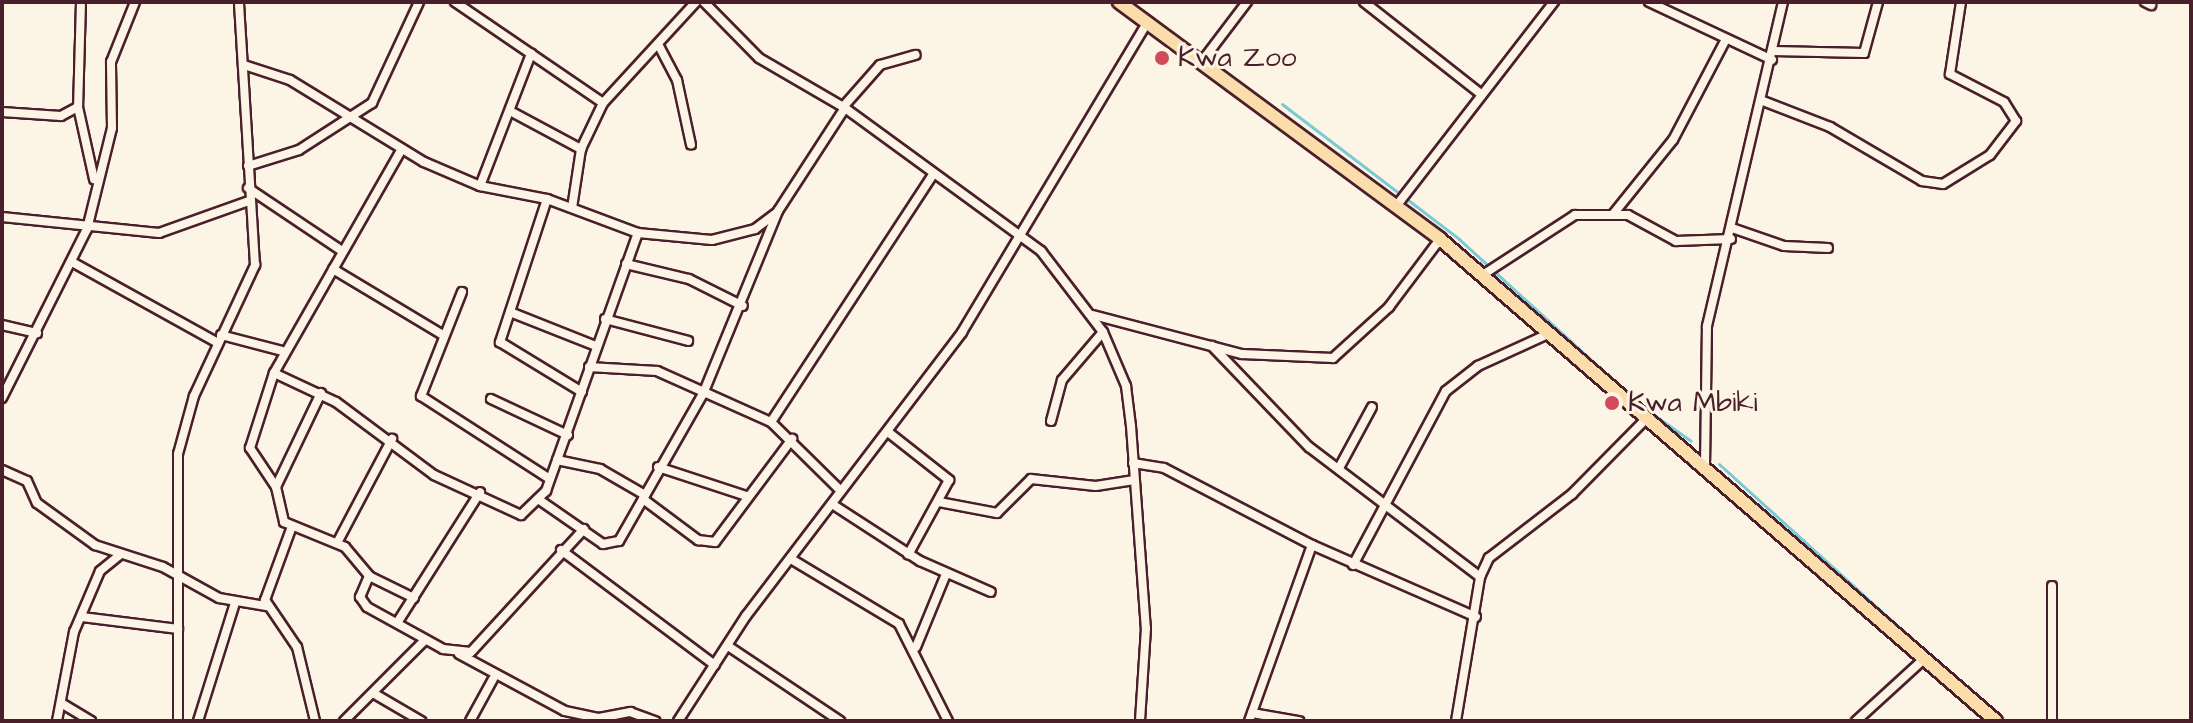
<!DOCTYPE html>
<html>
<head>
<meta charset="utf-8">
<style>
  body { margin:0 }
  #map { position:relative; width:2193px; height:723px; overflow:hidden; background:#fcf5e5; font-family:"Architects Daughter",sans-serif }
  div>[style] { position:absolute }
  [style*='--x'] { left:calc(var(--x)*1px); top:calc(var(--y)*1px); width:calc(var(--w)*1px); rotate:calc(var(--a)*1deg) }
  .stream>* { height:3px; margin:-1.5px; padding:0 1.5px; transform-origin:1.5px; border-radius:1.5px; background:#7acad6 }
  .roads { filter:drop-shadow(2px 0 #4a1f2b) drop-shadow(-2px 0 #4a1f2b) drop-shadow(0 2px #4a1f2b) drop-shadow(0 -2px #4a1f2b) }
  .minor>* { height:8px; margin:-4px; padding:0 4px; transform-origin:4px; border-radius:4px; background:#fcf5e5 }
  .primary>* { height:12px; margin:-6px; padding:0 6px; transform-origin:6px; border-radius:6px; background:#fbddab }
  .dots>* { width:22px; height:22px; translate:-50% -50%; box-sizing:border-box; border:4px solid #fcf5e5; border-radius:50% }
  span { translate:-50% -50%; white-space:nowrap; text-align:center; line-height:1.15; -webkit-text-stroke:6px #fcf5e5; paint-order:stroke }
  .poi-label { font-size:28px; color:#4a1f2b }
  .left { translate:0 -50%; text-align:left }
  .frame { position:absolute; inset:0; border:4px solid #4a1f2b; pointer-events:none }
</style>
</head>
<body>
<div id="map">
  <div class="stream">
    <i style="--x:1282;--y:104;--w:223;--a:37.3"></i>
    <i style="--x:1459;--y:239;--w:246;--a:42.5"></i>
    <i style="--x:1640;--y:405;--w:62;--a:35.2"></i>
    <i style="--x:1719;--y:464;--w:332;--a:42.2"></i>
  </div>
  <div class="roads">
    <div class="minor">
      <i style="--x:81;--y:2;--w:105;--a:91.6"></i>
      <i style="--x:78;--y:107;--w:74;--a:77.5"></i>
      <i style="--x:455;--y:2;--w:179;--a:34.3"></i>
      <i style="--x:704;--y:2;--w:78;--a:45.5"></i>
      <i style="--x:759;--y:58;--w:99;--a:30.2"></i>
      <i style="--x:845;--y:108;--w:243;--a:36.1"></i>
      <i style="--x:1041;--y:251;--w:102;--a:52.6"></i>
      <i style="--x:1103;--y:332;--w:59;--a:66.9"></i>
      <i style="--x:1126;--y:386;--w:40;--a:82.9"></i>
      <i style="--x:1131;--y:426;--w:203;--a:85.8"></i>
      <i style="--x:1146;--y:628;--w:93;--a:93.7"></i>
      <i style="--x:1364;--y:2;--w:149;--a:38.2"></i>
      <i style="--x:1649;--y:2;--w:136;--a:25.2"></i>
      <i style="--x:2145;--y:2;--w:7;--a:27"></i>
      <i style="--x:658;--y:44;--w:41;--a:62.2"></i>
      <i style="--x:677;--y:80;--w:66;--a:77.8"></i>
      <i style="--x:1773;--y:51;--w:91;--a:1.3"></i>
      <i style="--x:1864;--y:53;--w:53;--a:-74.6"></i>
      <i style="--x:1203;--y:60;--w:73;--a:-52.8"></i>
      <i style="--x:244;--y:65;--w:48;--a:18.1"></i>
      <i style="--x:290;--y:80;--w:157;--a:31.5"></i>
      <i style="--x:424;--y:162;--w:61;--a:23.2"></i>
      <i style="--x:480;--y:186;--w:68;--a:11"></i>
      <i style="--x:547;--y:199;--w:97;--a:20.5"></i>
      <i style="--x:638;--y:233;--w:74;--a:5.4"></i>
      <i style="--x:712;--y:240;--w:44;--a:-14.3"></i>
      <i style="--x:755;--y:229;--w:25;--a:-37"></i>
      <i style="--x:1763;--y:101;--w:72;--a:21.2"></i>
      <i style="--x:1830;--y:127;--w:107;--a:30.4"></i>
      <i style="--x:1922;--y:181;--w:21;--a:8"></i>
      <i style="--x:1943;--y:184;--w:55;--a:-31.7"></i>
      <i style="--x:1990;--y:155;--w:43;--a:-52.6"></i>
      <i style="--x:2016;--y:121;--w:22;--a:-122"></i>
      <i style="--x:2004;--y:102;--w:61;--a:-152.6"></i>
      <i style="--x:1950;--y:74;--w:73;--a:-81.3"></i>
      <i style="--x:843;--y:107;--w:56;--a:-48.6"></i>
      <i style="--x:880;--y:65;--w:37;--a:-16"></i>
      <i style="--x:510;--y:111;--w:81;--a:28.2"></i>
      <i style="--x:2;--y:112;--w:59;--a:3.9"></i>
      <i style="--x:61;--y:116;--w:19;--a:-28"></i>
      <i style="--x:248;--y:166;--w:53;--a:-17.4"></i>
      <i style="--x:299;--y:150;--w:87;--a:-32.8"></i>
      <i style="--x:372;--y:103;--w:111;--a:-65"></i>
      <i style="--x:480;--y:186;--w:142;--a:-68.9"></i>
      <i style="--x:248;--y:188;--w:113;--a:33.8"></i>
      <i style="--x:547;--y:199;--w:151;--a:108.2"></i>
      <i style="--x:500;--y:342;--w:96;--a:31.4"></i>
      <i style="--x:1397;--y:205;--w:257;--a:-52.3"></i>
      <i style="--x:572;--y:208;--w:60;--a:-81.3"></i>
      <i style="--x:581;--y:149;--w:51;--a:-64.4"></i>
      <i style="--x:603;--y:103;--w:137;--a:-47.4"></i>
      <i style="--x:1614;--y:213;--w:94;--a:-51.1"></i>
      <i style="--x:1673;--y:140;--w:114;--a:-62.3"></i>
      <i style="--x:2;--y:217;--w:158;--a:5.8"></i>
      <i style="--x:159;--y:233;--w:96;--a:-19.6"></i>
      <i style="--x:1732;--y:228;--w:55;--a:19.1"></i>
      <i style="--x:1784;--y:246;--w:44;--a:2.6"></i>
      <i style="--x:72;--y:262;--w:167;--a:29"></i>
      <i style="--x:626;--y:264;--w:65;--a:13.4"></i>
      <i style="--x:689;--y:279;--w:60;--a:26.6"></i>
      <i style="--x:333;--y:269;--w:128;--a:31"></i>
      <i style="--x:1481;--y:276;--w:112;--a:-33"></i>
      <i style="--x:1575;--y:215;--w:53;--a:0"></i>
      <i style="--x:1628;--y:215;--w:55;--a:28.4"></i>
      <i style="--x:1676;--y:241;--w:55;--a:-2.1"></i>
      <i style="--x:462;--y:292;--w:112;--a:111.5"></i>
      <i style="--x:421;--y:396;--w:153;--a:32.8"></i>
      <i style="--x:510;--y:312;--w:92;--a:21.6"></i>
      <i style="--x:1093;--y:315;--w:154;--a:14.7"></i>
      <i style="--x:1242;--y:354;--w:91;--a:2.5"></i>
      <i style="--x:1333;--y:358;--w:76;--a:-42.3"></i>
      <i style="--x:1389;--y:307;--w:85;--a:-53.1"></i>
      <i style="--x:605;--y:319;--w:86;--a:14.8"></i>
      <i style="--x:2;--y:325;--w:36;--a:13"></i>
      <i style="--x:221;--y:335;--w:63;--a:14.7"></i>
      <i style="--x:1212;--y:346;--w:140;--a:46.2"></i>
      <i style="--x:1309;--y:447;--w:215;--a:37.2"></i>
      <i style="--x:589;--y:367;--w:68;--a:3.4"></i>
      <i style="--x:657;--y:371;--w:125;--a:24.1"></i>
      <i style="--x:771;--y:422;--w:98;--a:44.6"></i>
      <i style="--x:274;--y:373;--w:68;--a:25.1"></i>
      <i style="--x:336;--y:402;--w:122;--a:36.7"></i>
      <i style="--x:434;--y:475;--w:96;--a:24.7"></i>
      <i style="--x:521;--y:515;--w:35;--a:-44"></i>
      <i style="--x:546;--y:491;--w:274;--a:-70.4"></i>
      <i style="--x:321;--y:393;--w:104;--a:115.6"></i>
      <i style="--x:276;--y:487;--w:36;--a:77"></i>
      <i style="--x:284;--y:522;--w:66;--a:22.3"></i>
      <i style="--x:345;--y:547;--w:38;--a:50"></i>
      <i style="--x:369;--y:576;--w:50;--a:26.1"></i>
      <i style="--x:2;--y:398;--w:189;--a:-63.3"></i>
      <i style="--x:87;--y:229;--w:104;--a:-76.1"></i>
      <i style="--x:112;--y:128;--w:66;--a:-90.9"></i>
      <i style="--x:111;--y:62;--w:65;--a:-68.2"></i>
      <i style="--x:491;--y:399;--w:85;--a:25.1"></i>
      <i style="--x:1051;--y:421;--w:42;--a:-75"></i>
      <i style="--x:1062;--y:380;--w:63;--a:-49.5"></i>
      <i style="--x:771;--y:422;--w:296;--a:-56.8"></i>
      <i style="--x:888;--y:432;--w:78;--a:38.2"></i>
      <i style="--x:949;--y:480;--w:85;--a:118.7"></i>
      <i style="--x:557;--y:460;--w:44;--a:11.8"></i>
      <i style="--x:600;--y:469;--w:52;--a:30"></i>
      <i style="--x:1133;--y:463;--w:31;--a:9"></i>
      <i style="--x:1164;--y:468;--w:167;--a:27.5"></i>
      <i style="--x:1312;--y:545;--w:179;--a:23.7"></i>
      <i style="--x:658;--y:467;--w:93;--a:18.2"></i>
      <i style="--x:1705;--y:467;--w:141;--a:-89.2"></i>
      <i style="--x:1707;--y:326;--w:333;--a:-76.8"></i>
      <i style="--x:1339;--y:468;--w:69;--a:-61.6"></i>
      <i style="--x:2;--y:470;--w:27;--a:24"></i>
      <i style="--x:27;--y:481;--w:24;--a:66"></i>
      <i style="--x:37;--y:503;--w:72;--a:35.9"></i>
      <i style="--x:95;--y:545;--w:71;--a:17.9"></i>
      <i style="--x:163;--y:567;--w:64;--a:29"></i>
      <i style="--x:219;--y:598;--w:48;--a:9.7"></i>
      <i style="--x:276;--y:487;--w:47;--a:-123.7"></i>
      <i style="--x:250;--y:448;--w:79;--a:-72.3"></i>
      <i style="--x:274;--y:373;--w:258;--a:-60.3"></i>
      <i style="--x:538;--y:499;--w:79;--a:34.7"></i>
      <i style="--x:603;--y:544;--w:16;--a:-11"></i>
      <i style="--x:619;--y:541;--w:169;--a:-60.3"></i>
      <i style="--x:703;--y:394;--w:198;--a:-67.7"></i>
      <i style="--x:778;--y:211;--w:123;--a:-57"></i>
      <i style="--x:643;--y:499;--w:69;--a:36.7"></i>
      <i style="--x:698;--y:540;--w:17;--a:7"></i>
      <i style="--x:715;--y:542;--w:129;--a:-53.2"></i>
      <i style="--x:939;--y:502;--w:59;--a:10.7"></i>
      <i style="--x:997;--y:513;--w:48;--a:-45"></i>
      <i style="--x:1031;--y:479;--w:65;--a:6.1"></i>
      <i style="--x:1096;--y:486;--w:37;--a:-9"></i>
      <i style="--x:832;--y:504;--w:105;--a:32.9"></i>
      <i style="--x:920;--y:561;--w:77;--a:23.6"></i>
      <i style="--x:291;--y:529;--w:76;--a:110.1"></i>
      <i style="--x:265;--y:600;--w:57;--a:55.8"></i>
      <i style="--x:297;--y:647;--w:76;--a:76.3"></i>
      <i style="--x:337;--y:543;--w:118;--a:-62.1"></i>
      <i style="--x:561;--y:550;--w:192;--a:36.8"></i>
      <i style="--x:791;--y:559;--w:126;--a:31"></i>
      <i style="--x:899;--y:624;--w:109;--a:63.2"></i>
      <i style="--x:1353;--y:565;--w:197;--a:-61.9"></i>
      <i style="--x:1446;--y:391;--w:41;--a:-38"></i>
      <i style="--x:1478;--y:366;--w:77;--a:-24.6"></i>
      <i style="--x:369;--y:576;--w:23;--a:113"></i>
      <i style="--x:360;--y:597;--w:12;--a:55"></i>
      <i style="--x:367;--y:607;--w:87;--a:28.9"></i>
      <i style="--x:443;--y:649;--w:28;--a:6"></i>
      <i style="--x:471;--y:652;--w:167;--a:-47.4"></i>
      <i style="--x:82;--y:617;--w:97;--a:7.1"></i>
      <i style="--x:397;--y:623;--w:155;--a:-57.6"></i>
      <i style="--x:728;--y:646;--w:135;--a:33.8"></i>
      <i style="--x:916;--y:647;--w:79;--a:-67.7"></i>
      <i style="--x:459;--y:654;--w:120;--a:28.3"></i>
      <i style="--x:565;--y:711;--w:35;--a:12"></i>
      <i style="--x:599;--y:718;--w:32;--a:-11"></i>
      <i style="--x:630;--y:712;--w:27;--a:20"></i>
      <i style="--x:373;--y:693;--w:56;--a:30.3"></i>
      <i style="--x:61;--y:703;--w:35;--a:31"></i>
      <i style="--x:1252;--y:713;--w:48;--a:9.7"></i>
      <i style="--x:57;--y:721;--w:91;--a:-79.2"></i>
      <i style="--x:74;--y:632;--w:66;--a:-66.9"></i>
      <i style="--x:100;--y:571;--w:27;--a:-39"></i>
      <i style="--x:178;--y:721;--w:267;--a:-90"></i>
      <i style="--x:178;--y:454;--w:60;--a:-74.6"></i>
      <i style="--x:194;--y:396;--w:145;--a:-65"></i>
      <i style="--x:255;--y:265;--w:263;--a:-93.5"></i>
      <i style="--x:198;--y:721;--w:124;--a:-72.6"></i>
      <i style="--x:344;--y:721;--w:115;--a:-45"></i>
      <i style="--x:470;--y:721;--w:48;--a:-61.3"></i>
      <i style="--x:678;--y:721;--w:125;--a:-57.1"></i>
      <i style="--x:746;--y:616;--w:357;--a:-52.7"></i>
      <i style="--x:962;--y:332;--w:362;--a:-59.1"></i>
      <i style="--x:1249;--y:721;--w:187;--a:-70.3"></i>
      <i style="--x:1456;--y:721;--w:146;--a:-80.5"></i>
      <i style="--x:1480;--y:577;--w:21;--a:-65"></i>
      <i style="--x:1489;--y:558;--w:105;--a:-37.6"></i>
      <i style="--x:1572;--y:494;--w:107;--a:-45.4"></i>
      <i style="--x:1856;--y:721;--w:92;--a:-42.4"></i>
      <i style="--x:2052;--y:721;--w:135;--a:-90"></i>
    </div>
    <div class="primary">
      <i style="--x:1119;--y:2;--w:399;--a:36.4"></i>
      <i style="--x:1440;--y:239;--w:736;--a:40.92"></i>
    </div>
  </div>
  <div class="dots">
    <i style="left:1162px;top:58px;background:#d1495b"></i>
    <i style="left:1612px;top:403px;background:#d1495b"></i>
  </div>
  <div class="poi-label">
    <span class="left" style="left:1178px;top:58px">Kwa Zoo</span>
    <span class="left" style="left:1628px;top:403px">Kwa Mbiki</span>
  </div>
  <div class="frame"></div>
</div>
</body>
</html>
